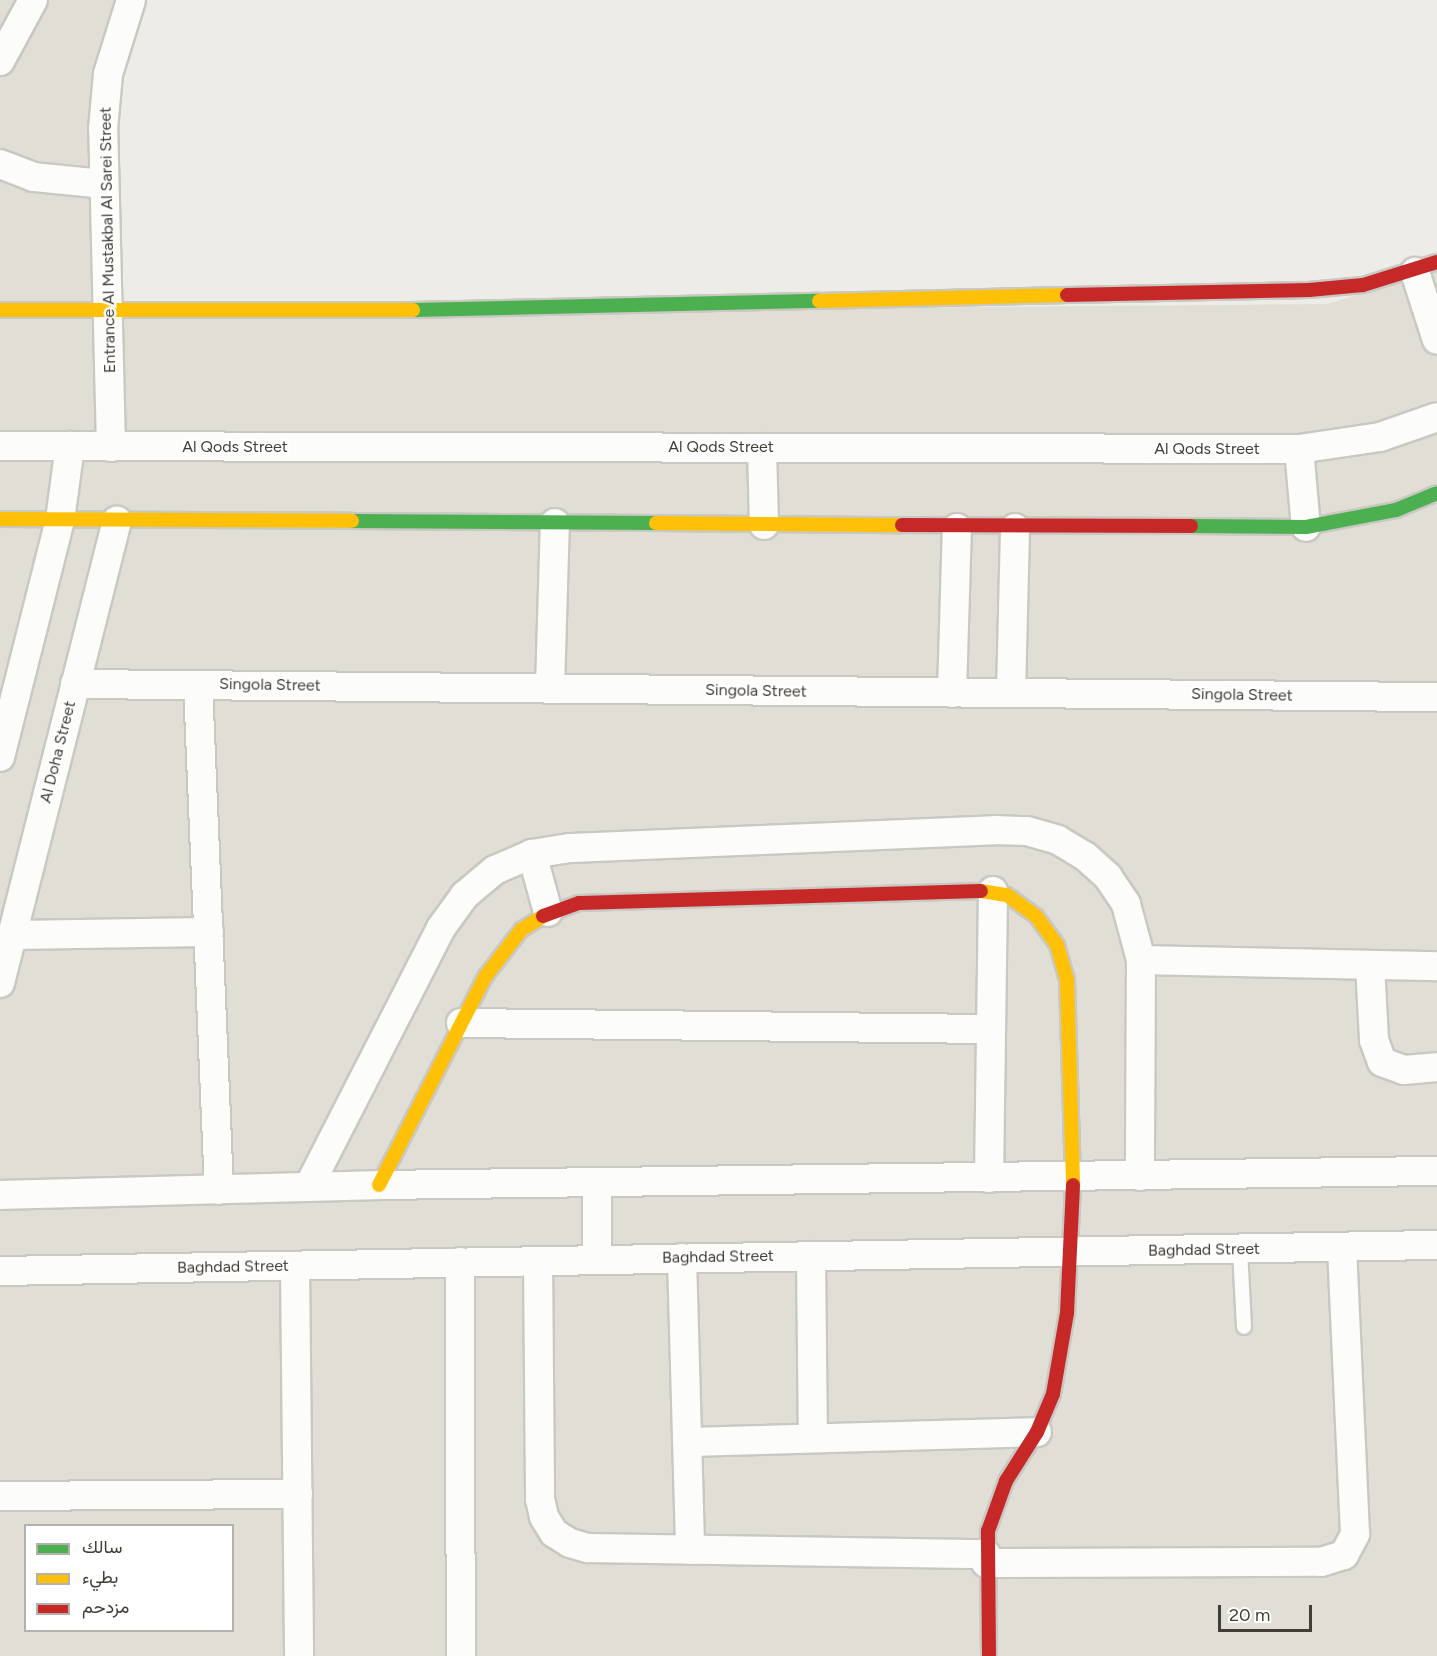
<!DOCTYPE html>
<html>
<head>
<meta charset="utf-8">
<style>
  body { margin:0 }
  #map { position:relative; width:1437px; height:1656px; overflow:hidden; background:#edece7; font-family:Figtree,Vazirmatn,sans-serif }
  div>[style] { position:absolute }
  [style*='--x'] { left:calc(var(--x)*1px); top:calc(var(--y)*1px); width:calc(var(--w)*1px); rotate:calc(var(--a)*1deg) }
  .residential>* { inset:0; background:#e1ded5 }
  .roads { filter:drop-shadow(2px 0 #c9c8c3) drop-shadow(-2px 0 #c9c8c3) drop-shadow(0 2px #c9c8c3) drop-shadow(0 -2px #c9c8c3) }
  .lane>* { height:14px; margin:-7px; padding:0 7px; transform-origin:7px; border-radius:7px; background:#fcfcfb }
  .street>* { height:28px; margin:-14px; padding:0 14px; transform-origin:14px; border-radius:14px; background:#fcfcfb }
  .fast>* { height:14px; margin:-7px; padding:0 7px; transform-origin:7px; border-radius:7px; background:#4caf50 }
  .slow>* { height:14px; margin:-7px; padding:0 7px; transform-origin:7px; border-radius:7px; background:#ffc107 }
  .jam>* { height:14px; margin:-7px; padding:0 7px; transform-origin:7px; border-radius:7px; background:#c62828 }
  span { translate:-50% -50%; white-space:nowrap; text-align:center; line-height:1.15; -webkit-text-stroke:5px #fff; paint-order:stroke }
  .street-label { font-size:16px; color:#413e35 }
  .legend { position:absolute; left:24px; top:1524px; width:210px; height:108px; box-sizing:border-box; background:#fff; border:2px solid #b3b2ae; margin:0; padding:8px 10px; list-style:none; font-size:18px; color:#413e35 }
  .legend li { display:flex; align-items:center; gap:12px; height:30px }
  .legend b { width:30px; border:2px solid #b3b2ae }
  .scale { position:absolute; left:1218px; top:1605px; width:94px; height:27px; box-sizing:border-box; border:3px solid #413e35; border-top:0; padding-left:8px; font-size:18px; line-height:21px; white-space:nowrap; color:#413e35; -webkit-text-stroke:4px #fff; paint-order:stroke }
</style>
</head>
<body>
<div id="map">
  <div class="residential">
    <i style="clip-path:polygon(evenodd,0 0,118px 0,101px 315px,1328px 304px,1437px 269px,1437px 1656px,0 1656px,0 0,26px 1526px,232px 1526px,232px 1630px,26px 1630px,26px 1526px)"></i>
  </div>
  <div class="roads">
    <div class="lane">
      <i style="--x:1240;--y:1250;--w:77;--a:87"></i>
    </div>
    <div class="street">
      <i style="--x:0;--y:61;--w:69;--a:-61.6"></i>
      <i style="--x:0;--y:164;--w:36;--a:21"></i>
      <i style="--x:34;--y:177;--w:70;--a:5.7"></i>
      <i style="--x:1415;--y:272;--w:71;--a:72.1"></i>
      <i style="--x:0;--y:446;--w:1299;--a:0.13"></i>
      <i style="--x:1299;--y:449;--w:82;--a:-8.4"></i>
      <i style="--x:1380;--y:437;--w:60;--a:-19.3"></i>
      <i style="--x:111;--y:447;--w:318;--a:-91.4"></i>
      <i style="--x:103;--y:129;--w:55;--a:-84.8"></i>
      <i style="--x:108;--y:74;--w:77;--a:-72.7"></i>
      <i style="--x:762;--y:448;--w:77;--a:88.5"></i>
      <i style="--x:1299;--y:449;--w:78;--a:84.9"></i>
      <i style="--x:75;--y:684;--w:1362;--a:0.55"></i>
      <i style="--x:198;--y:685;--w:505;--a:87.62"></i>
      <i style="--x:550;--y:688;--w:165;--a:-88.3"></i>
      <i style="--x:952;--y:693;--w:165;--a:-88.3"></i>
      <i style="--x:1011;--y:693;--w:165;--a:-88.6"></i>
      <i style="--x:0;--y:757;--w:244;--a:-75.8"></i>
      <i style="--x:60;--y:520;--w:75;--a:-82.3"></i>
      <i style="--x:532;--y:854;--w:60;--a:74.6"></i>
      <i style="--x:12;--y:935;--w:197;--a:-0.9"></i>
      <i style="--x:1141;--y:960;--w:296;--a:1.2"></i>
      <i style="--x:1370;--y:965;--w:75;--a:86.9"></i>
      <i style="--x:1374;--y:1040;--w:23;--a:70"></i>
      <i style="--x:1382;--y:1062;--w:23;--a:20"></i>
      <i style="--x:1404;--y:1070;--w:33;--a:-5"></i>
      <i style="--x:0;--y:983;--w:477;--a:-75.8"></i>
      <i style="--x:461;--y:1023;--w:530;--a:0.65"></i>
      <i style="--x:989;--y:1178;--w:287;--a:-89.2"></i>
      <i style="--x:309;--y:1186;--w:290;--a:-62.9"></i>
      <i style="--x:441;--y:928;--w:41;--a:-54"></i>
      <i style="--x:465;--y:895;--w:39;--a:-40"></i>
      <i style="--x:495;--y:870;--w:40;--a:-23.4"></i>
      <i style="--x:532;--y:854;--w:39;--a:-9"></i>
      <i style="--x:571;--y:848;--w:424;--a:-2.4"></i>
      <i style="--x:995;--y:830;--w:32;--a:2"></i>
      <i style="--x:1027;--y:831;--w:32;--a:16"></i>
      <i style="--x:1058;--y:840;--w:31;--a:31"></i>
      <i style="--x:1085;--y:856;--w:31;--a:42"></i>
      <i style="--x:1108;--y:877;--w:32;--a:56"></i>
      <i style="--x:1126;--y:904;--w:58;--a:75"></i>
      <i style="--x:1141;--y:960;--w:216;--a:90.3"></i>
      <i style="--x:0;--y:1195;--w:379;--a:-1.5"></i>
      <i style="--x:379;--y:1185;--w:1058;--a:-0.76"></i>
      <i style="--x:811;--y:1256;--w:182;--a:89.4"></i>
      <i style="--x:682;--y:1258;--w:292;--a:88.4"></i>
      <i style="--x:597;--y:1259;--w:76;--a:-90"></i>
      <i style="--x:538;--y:1261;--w:238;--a:89.5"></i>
      <i style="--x:540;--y:1499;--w:18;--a:77"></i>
      <i style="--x:544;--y:1517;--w:19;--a:58"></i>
      <i style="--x:554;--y:1533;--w:19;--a:32"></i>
      <i style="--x:570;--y:1543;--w:19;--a:16"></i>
      <i style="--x:588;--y:1548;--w:398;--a:0.9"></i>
      <i style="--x:460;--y:1262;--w:394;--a:89.9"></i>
      <i style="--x:295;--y:1266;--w:390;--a:89.4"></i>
      <i style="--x:0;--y:1271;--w:1437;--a:-1.04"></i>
      <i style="--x:687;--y:1442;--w:350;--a:-1.6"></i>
      <i style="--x:0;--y:1496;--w:298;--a:-0.4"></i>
      <i style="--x:986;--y:1563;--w:335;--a:-0.2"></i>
      <i style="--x:1321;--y:1562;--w:24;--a:-17"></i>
      <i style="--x:1344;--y:1555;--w:24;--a:-62"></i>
      <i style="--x:1355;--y:1534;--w:286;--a:-92.6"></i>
    </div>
    <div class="fast">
      <i style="--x:413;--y:310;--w:406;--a:-1.3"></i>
      <i style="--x:352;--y:521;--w:304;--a:0.4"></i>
      <i style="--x:1191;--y:526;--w:115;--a:0.5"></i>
      <i style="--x:1306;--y:527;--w:92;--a:-10.7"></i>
      <i style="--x:1396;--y:510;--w:44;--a:-22.5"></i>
    </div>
    <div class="slow">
      <i style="--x:819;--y:301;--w:248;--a:-1.4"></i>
      <i style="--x:0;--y:310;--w:413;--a:0"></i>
      <i style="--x:0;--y:519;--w:352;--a:0.3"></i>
      <i style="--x:656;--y:523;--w:246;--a:0.5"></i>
      <i style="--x:981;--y:891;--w:26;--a:9"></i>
      <i style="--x:1007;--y:895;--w:36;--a:36"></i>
      <i style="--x:1036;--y:916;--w:36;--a:54"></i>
      <i style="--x:1057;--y:945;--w:35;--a:74"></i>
      <i style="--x:1067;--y:979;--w:206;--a:88.3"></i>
      <i style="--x:379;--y:1185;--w:233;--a:-63"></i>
      <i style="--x:485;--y:977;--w:59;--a:-52.5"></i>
      <i style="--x:521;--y:930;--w:26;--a:-32"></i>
    </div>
    <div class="jam">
      <i style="--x:1067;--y:295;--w:242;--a:-1.2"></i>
      <i style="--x:1309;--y:290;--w:54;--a:-5.3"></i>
      <i style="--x:1363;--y:285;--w:77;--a:-17.3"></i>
      <i style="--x:902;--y:525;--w:289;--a:0.2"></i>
      <i style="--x:543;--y:916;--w:38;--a:-20"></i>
      <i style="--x:579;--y:903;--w:402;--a:-1.7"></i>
      <i style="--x:989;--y:1656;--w:125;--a:-90.5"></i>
      <i style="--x:988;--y:1531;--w:53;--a:-70.2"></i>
      <i style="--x:1006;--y:1481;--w:58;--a:-57.7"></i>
      <i style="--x:1037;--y:1432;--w:41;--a:-67.2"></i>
      <i style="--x:1053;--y:1394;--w:82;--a:-80.2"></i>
      <i style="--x:1067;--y:1313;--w:128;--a:-87.3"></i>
    </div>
  </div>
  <div class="street-label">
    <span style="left:108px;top:240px;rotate:-91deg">Entrance Al Mustakbal Al Sarei Street</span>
    <span style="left:235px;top:447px">Al Qods Street</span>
    <span style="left:721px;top:447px">Al Qods Street</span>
    <span style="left:1207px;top:449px">Al Qods Street</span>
    <span style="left:270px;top:685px;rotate:1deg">Singola Street</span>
    <span style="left:756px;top:691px;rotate:1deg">Singola Street</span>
    <span style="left:1242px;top:695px;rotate:1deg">Singola Street</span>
    <span style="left:58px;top:752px;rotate:-76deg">Al Doha Street</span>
    <span style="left:1204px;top:1250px;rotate:-1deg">Baghdad Street</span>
    <span style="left:718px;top:1257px;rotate:-1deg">Baghdad Street</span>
    <span style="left:233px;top:1267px;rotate:-1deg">Baghdad Street</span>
  </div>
  <ul class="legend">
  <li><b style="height:8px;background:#4caf50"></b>سالك</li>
  <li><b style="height:8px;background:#ffc107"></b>بطيء</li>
  <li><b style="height:8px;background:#c62828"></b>مزدحم</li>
  </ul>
  <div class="scale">20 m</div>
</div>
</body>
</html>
